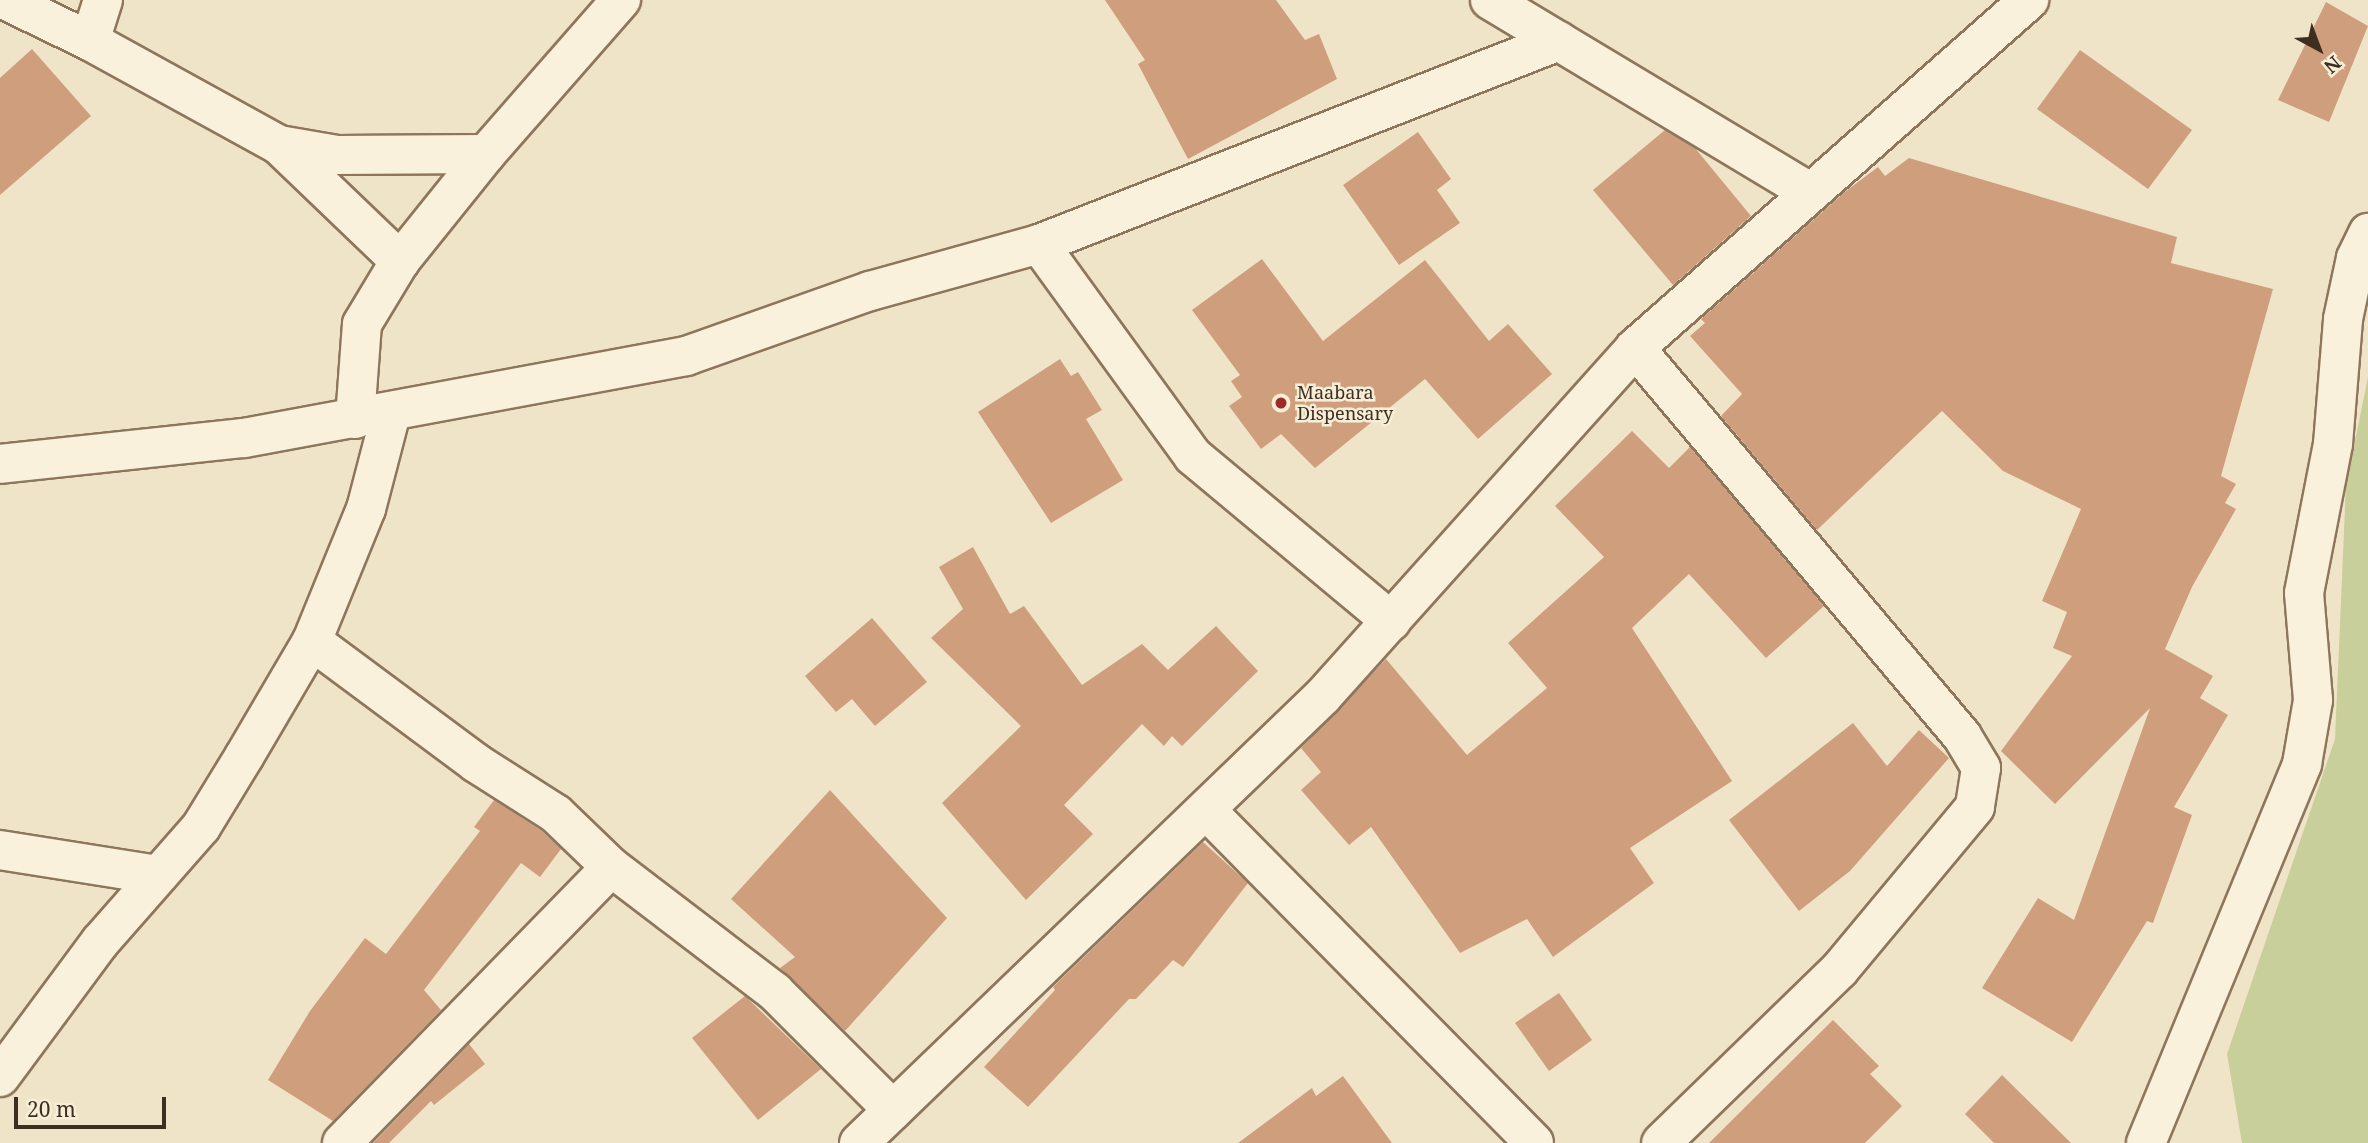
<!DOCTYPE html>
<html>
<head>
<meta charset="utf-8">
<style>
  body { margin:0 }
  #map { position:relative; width:2368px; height:1143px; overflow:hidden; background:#f0e4c8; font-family:"Noto Serif",serif }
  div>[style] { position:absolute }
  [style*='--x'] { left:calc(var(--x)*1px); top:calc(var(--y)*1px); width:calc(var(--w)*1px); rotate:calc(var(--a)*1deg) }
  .green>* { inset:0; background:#c9cf9b }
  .building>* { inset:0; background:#cf9f7d }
  .roads { filter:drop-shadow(2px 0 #8d765c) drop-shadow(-2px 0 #8d765c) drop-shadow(0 2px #8d765c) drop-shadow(0 -2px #8d765c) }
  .minor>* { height:38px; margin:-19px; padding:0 19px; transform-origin:19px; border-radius:19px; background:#faf1dc }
  .dots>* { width:19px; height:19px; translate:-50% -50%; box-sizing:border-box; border:4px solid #f7eed8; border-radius:50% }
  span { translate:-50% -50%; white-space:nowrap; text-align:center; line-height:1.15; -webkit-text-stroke:5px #f7eed8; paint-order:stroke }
  .poi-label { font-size:18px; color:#3d2e20 }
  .left { translate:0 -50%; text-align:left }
  .north { position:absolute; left:2284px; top:14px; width:70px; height:70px; -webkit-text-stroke:5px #f7eed8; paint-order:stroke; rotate:139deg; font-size:19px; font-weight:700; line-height:28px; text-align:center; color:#3d2e20 }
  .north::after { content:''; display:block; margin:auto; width:24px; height:32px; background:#3d2e20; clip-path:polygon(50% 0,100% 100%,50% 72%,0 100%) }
  .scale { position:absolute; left:14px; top:1097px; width:152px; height:32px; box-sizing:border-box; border:4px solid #3d2e20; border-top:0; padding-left:9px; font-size:21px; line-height:24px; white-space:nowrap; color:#3d2e20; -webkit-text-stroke:5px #f7eed8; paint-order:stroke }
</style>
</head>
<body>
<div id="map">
  <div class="green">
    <i style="clip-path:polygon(2368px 377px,2368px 1143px,2242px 1143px,2227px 1054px,2335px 739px,2346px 485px)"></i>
  </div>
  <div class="building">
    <i style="clip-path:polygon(1105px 0,1276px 0,1305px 40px,1319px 34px,1337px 79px,1188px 159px,1138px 64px,1145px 60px)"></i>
    <i style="clip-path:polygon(2326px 2px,2368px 26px,2329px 122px,2278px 100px)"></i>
    <i style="clip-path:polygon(32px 49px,91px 116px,0 195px,0 78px)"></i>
    <i style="clip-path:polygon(2080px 50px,2192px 130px,2148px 189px,2037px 109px)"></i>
    <i style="clip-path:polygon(1665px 130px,1695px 148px,1751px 216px,1673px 285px,1593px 190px)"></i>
    <i style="clip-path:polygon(1418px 132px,1451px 179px,1437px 190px,1460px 223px,1399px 265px,1343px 185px)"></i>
    <i style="clip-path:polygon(1909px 158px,2177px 237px,2171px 263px,2273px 289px,2221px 476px,2236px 484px,2225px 503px,2236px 509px,2192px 587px,2165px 649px,2213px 676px,2200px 698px,2228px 715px,2174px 807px,2192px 815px,2153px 923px,2147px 921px,2072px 1042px,1982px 988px,2038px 898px,2074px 920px,2150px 708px,2055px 804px,2001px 751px,2072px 656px,2053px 648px,2067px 612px,2042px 601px,2081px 509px,2003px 471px,1942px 411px,1817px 530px,1721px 416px,1742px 394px,1690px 336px,1705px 323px,1701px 319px,1846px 191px,1878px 167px,1885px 176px)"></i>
    <i style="clip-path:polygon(1262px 259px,1323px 341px,1425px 260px,1489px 341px,1508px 324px,1552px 374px,1478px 439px,1425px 379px,1315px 468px,1281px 434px,1261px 449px,1229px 406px,1242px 397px,1231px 381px,1240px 375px,1192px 310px)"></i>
    <i style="clip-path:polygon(1060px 359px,1071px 376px,1078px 372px,1102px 410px,1086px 419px,1123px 480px,1051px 523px,978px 412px)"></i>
    <i style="clip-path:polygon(1632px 431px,1669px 468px,1690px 447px,1824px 606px,1766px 658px,1689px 574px,1632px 628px,1732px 781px,1630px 848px,1654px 883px,1553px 957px,1527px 919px,1460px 953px,1371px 827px,1349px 845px,1301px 790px,1321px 772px,1301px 748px,1386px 659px,1467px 755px,1547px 688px,1508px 643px,1604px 557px,1555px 506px)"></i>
    <i style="clip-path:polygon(973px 547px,1010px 614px,1024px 606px,1082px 685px,1142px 644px,1168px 670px,1216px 626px,1258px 671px,1182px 746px,1172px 736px,1164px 746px,1142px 724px,1064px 805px,1093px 834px,1026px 900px,942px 803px,1021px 726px,931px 638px,963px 609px,939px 567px)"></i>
    <i style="clip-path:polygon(872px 618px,927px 682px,875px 726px,852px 699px,836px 712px,805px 676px)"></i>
    <i style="clip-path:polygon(1853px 723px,1887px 766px,1919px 730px,1949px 758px,1850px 871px,1799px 911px,1729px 820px)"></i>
    <i style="clip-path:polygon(830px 790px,947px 918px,845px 1031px,780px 968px,795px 957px,731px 899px)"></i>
    <i style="clip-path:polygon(494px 800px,542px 831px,561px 849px,540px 877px,521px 863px,424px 990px,441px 1010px,333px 1121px,268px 1080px,310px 1011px,365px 938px,386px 954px,480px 831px,474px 827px)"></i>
    <i style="clip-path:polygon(1203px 842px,1248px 883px,1183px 967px,1173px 960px,1136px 999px,1129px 999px,1028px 1107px,984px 1067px,1055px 990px,1053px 987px)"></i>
    <i style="clip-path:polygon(1559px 993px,1592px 1040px,1549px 1071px,1515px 1023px)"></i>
    <i style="clip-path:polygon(745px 996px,821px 1069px,758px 1120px,692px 1038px)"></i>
    <i style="clip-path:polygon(1833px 1020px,1879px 1066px,1870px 1074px,1902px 1106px,1865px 1143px,1709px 1143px)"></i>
    <i style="clip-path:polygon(469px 1044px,485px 1064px,434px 1105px,431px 1101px,389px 1143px,373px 1143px)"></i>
    <i style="clip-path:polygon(2002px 1075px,2071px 1143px,1994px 1143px,1965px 1114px)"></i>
    <i style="clip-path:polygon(1343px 1076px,1392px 1143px,1238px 1143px,1312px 1088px,1316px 1096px)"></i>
  </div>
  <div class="roads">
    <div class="minor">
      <i style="--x:5;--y:0;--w:94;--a:25.8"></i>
      <i style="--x:90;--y:41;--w:216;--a:28.8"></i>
      <i style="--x:279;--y:145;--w:59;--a:9.8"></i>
      <i style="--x:337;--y:155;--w:149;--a:-0.4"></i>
      <i style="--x:486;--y:154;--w:205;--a:-48.8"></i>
      <i style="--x:1490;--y:0;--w:373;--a:31"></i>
      <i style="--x:90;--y:41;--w:43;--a:-72.4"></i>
      <i style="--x:279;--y:145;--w:168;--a:43.8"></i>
      <i style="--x:1039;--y:244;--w:262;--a:54"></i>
      <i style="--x:1193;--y:456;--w:258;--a:39.8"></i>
      <i style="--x:1635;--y:348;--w:507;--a:49.88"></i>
      <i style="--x:1962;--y:736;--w:37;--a:59"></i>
      <i style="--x:1981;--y:768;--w:39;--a:99"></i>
      <i style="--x:1975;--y:807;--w:212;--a:129.8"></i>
      <i style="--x:1839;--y:970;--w:248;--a:135.8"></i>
      <i style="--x:355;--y:419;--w:95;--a:-85.8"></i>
      <i style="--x:362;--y:324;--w:74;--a:-58.9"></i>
      <i style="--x:400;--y:261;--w:137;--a:-51.2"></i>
      <i style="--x:0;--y:464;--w:245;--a:-6.1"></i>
      <i style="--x:244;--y:438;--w:450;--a:-10.5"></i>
      <i style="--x:686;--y:356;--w:195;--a:-19.5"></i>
      <i style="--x:870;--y:291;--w:175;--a:-15.5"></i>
      <i style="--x:1039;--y:244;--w:558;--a:-21.32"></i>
      <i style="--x:312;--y:641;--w:204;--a:36.6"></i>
      <i style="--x:476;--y:763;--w:95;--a:32.5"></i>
      <i style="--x:556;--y:814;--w:76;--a:43.9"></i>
      <i style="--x:611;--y:867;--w:206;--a:37.3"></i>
      <i style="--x:775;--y:992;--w:167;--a:45"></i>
      <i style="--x:1206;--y:810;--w:467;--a:45.4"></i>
      <i style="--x:0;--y:850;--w:160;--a:9"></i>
      <i style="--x:0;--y:1077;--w:168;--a:-53.5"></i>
      <i style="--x:100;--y:942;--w:153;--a:-48.7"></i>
      <i style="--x:201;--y:827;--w:84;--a:-58.6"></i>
      <i style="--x:245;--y:755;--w:132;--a:-59.6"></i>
      <i style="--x:312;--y:641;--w:143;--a:-67.8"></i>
      <i style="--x:366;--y:509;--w:99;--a:-75.4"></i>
      <i style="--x:342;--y:1143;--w:385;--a:-45.7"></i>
      <i style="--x:859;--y:1143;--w:644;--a:-43.93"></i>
      <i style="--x:1323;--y:696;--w:467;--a:-48.1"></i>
      <i style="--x:1635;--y:348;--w:526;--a:-41.45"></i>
      <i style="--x:2146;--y:1143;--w:410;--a:-67.6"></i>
      <i style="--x:2302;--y:764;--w:65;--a:-80.2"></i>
      <i style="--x:2313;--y:700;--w:107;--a:-94.8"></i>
      <i style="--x:2304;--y:593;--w:152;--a:-79"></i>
      <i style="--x:2333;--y:444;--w:125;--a:-85.4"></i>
      <i style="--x:2343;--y:319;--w:62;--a:-78"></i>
      <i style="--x:2356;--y:258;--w:28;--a:-64"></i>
    </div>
  </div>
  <div class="dots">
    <i style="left:1281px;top:403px;background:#9e2a2b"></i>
  </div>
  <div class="poi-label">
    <span class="left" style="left:1297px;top:403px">Maabara<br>Dispensary</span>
  </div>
  <div class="north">N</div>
  <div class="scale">20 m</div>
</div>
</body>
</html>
